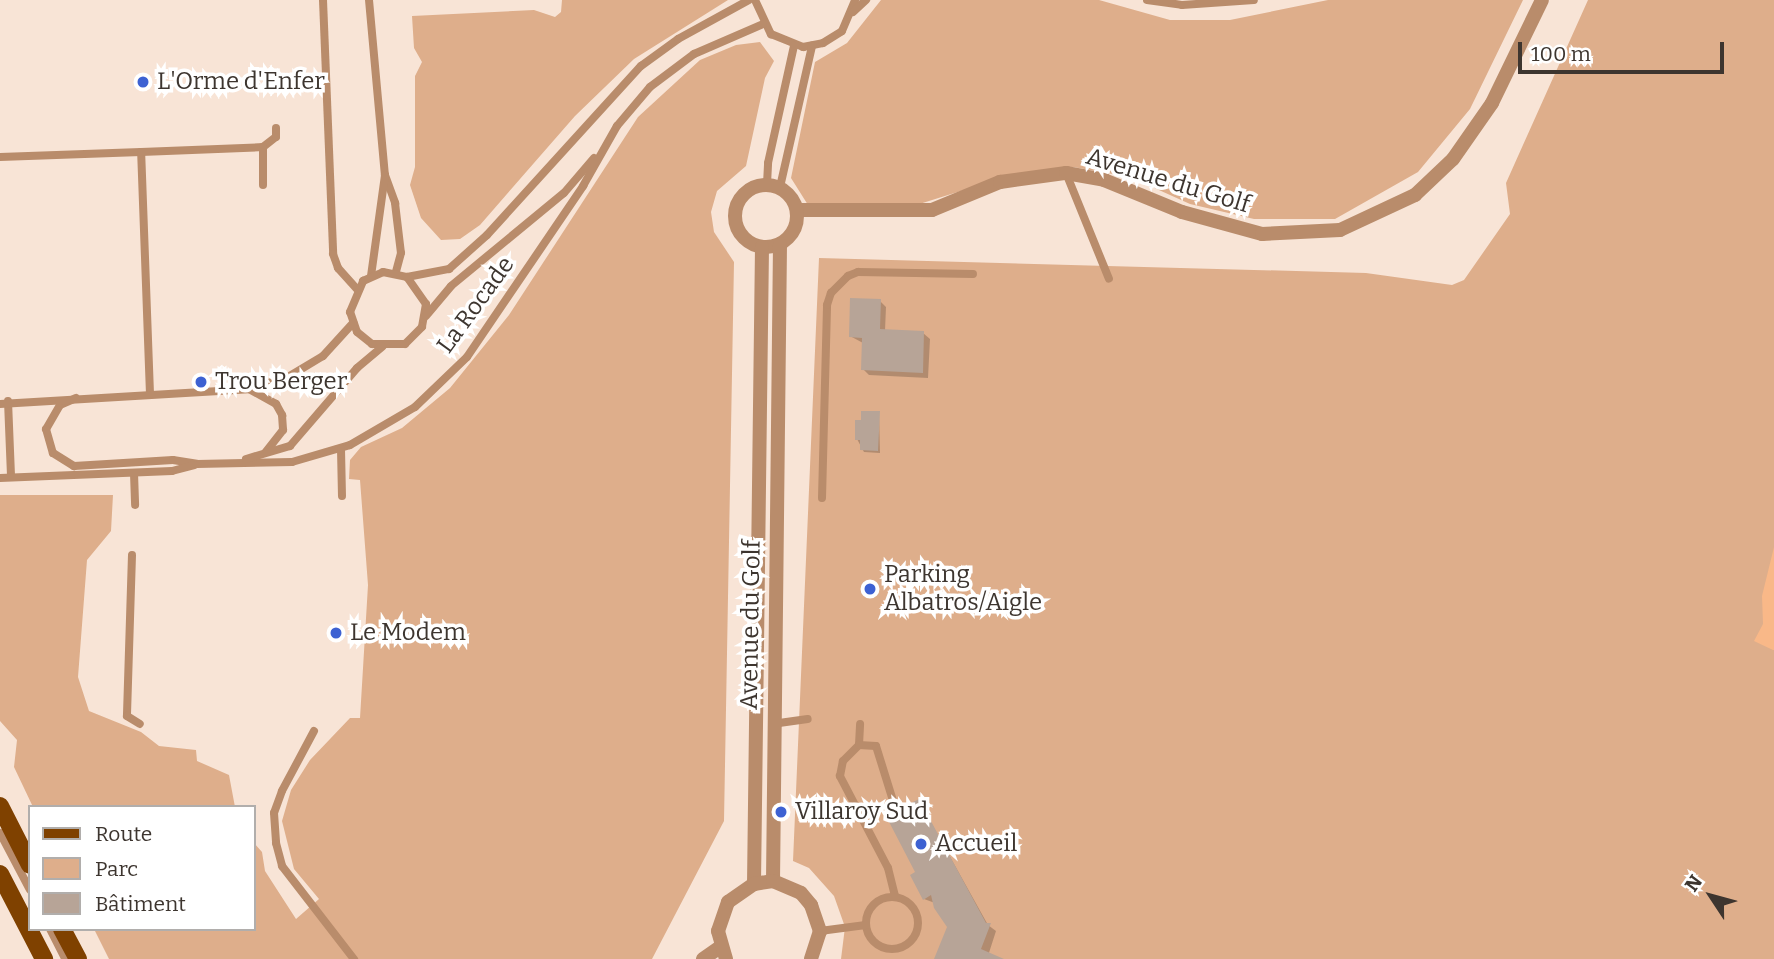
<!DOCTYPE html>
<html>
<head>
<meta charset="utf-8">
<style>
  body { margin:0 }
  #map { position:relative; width:1774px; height:959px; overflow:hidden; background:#f8e4d6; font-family:Bitter,serif }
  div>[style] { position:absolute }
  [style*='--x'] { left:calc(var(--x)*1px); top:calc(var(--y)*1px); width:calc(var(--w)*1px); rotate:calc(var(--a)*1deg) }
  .green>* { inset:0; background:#deae8b }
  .water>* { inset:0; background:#f9b888 }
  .shadow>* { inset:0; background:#0003 }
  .building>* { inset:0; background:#b7a497 }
  .service>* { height:8px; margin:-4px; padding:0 4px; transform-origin:4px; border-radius:4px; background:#b98c6b }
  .service>.ring { margin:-4px; padding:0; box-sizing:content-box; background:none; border:8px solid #b98c6b; border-radius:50% }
  .minor>* { height:14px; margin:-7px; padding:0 7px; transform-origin:7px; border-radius:7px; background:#b98c6b }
  .tertiary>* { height:14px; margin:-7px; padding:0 7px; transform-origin:7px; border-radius:7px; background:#b98c6b }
  .tertiary>.ring { margin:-7px; padding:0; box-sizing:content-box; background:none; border:14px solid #b98c6b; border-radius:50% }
  .primary>* { height:18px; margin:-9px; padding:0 9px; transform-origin:9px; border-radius:9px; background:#7f4100 }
  .dots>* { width:19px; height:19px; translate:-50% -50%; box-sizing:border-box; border:4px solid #fff; border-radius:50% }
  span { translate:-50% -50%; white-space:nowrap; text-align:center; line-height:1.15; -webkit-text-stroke:7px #fff; paint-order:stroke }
  .poi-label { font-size:24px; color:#3d352f }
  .left { translate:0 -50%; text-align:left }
  .street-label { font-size:24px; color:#3d352f }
  .legend { position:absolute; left:28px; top:805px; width:228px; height:126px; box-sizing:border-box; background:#fff; border:2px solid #b1aeac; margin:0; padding:9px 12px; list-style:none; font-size:21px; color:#3d352f }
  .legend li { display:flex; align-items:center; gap:14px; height:35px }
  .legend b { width:35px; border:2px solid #b1aeac }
  .north { position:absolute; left:1676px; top:861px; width:70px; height:70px; -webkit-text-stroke:5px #fff; paint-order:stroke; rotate:306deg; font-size:19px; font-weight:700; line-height:28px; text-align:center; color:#3d352f }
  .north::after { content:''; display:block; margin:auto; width:24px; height:32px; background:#3d352f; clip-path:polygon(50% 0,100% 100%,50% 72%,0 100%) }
  .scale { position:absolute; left:1518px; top:42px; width:206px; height:32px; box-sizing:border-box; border:4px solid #3d352f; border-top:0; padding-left:9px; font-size:21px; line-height:24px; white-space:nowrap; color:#3d352f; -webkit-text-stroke:5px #fff; paint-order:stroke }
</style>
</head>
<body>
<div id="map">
  <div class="green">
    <i style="clip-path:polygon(562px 0,728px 0,634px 59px,575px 116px,480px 225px,460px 239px,441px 240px,421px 218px,410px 185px,415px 167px,415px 76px,422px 62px,414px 48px,412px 16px,534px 10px,555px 17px,561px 12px)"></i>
    <i style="clip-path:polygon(881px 0,1099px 0,1170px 20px,1230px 20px,1328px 0,1523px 0,1470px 109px,1418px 172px,1335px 219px,1254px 219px,1190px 204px,1130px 177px,1073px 167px,1015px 174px,913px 206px,808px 205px,791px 178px,815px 62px,847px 43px)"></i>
    <i style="clip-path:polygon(1588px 0,1774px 0,1774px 959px,841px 959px,845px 927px,834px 896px,809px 868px,793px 861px,819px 258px,1366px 273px,1452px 285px,1464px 280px,1510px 214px,1506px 183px)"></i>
    <i style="clip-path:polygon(760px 42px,774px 61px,765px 78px,746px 166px,717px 191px,711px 212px,714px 232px,734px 262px,724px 821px,652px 959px,109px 959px,94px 929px,254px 929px,254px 843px,262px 852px,265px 871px,296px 919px,319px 899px,294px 869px,282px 821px,291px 790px,310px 760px,350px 718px,360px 718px,368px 585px,360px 480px,349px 479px,350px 460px,361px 447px,402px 428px,450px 388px,509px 315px,638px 117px,700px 60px,736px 45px)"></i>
    <i style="clip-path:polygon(0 495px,113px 495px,111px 531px,87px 560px,78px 677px,89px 711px,141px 732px,159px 746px,196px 750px,197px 761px,229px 775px,235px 807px,33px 807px,14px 767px,17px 740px,0 721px)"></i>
  </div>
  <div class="water">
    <i style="clip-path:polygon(1774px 547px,1774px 650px,1773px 650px,1754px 641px,1763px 624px,1762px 596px)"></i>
  </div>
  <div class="shadow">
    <i style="clip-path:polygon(880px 301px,886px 307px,885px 331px,923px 333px,930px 339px,928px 378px,869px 375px,863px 369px,863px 343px,850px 336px)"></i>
    <i style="clip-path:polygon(879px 413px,880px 453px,864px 452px,857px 439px,863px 421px)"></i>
    <i style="clip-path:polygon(919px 801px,988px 925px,996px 931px,987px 959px,938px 959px,949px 927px,935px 903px,924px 899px,917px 873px)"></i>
  </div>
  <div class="building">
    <i style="clip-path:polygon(850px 298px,881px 299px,880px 329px,924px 331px,923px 373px,861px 370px,862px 338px,849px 337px)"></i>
    <i style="clip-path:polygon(861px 411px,880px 411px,878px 451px,860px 450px,860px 440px,855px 440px,855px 420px,861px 420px)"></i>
    <i style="clip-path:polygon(919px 799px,986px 923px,991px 923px,981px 949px,1004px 959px,934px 959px,947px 927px,934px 908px,931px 895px,923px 900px,910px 875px,915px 872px,886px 816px)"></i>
  </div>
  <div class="service">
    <i style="--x:323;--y:0;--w:254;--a:87.7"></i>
    <i style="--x:333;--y:254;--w:15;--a:70"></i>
    <i style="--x:338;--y:268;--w:28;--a:48"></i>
    <i style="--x:369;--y:0;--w:176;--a:84.8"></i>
    <i style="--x:385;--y:175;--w:30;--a:70"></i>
    <i style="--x:395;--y:203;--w:50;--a:83.2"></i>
    <i style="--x:401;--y:253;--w:20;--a:105"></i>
    <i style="--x:755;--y:0;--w:38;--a:65"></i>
    <i style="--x:771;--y:34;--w:35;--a:22"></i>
    <i style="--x:803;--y:47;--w:20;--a:-11"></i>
    <i style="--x:823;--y:43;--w:22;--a:-32"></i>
    <i style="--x:842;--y:31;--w:34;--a:-67"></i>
    <i style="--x:1147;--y:0;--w:35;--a:8"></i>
    <i style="--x:1182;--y:5;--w:72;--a:-4"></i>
    <i style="--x:853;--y:12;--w:18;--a:-43"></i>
    <i style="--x:263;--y:147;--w:16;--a:-38"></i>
    <i style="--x:276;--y:137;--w:9;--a:-90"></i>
    <i style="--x:0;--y:157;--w:141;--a:-2"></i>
    <i style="--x:1066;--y:173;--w:114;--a:67.9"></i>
    <i style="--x:767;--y:184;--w:21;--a:-87"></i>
    <i style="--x:768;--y:163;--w:120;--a:-77.5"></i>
    <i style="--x:780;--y:187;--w:145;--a:-77.2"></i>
    <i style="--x:371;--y:276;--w:102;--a:-82.1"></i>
    <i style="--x:407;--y:277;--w:33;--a:55"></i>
    <i style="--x:426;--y:304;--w:23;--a:100"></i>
    <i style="--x:422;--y:327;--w:24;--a:135"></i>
    <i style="--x:405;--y:344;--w:33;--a:180"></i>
    <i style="--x:372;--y:344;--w:19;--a:-141"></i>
    <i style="--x:357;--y:332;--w:21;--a:-109"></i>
    <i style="--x:350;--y:312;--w:34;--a:-67"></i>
    <i style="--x:363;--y:281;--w:22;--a:-24"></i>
    <i style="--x:383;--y:272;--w:25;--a:12"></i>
    <i style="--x:407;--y:277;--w:43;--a:-10.8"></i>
    <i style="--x:449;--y:269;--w:51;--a:-41.8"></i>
    <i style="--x:487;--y:235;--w:229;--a:-47.7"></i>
    <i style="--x:641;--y:66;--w:46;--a:-36.1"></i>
    <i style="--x:678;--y:39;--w:81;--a:-28.8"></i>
    <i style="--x:426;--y:316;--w:39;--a:-50"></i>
    <i style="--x:451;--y:286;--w:146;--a:-39.5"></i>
    <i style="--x:564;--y:193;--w:46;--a:-49.4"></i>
    <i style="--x:249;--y:389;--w:31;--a:29"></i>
    <i style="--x:276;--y:404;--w:13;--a:61"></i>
    <i style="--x:282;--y:415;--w:15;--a:86"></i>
    <i style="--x:283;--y:430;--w:28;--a:128"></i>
    <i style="--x:150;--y:394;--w:242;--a:-92.1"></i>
    <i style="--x:141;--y:152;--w:122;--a:-2.3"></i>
    <i style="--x:263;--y:147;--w:38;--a:90"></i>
    <i style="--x:76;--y:398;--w:17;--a:156"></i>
    <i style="--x:60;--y:405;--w:28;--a:120"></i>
    <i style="--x:46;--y:429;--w:25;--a:74"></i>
    <i style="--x:53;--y:453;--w:25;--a:32"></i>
    <i style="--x:74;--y:466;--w:99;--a:-3.5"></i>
    <i style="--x:173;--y:460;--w:24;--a:9"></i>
    <i style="--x:197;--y:464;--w:95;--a:-1.2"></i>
    <i style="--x:292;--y:462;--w:60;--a:-16.3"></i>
    <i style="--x:350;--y:445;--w:75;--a:-30.3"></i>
    <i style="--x:415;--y:407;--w:72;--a:-43.9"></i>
    <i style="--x:467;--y:357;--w:207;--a:-55.8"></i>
    <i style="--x:583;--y:186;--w:69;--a:-60.5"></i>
    <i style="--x:617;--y:126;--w:51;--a:-49.8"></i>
    <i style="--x:650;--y:87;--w:55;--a:-36.9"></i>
    <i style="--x:694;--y:54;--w:75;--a:-23.5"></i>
    <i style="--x:8;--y:401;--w:76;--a:87.7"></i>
    <i style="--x:0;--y:404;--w:249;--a:-3.4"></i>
    <i style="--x:249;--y:389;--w:41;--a:-17.1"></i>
    <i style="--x:288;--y:377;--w:41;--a:-31"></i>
    <i style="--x:323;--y:356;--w:45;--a:-47.7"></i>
    <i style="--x:341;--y:449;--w:47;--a:88.8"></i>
    <i style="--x:246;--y:459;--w:46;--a:-16.5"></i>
    <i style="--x:290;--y:446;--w:103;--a:-49.3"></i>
    <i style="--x:357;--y:368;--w:33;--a:-40"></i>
    <i style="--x:134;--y:473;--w:32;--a:88"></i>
    <i style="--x:0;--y:478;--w:172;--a:-2.3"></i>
    <i style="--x:172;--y:471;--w:23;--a:-15"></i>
    <i style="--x:822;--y:498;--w:193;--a:-88.5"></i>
    <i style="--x:827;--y:305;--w:13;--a:-72"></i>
    <i style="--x:831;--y:293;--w:24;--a:-45"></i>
    <i style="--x:848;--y:276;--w:11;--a:-22"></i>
    <i style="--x:858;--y:272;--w:115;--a:1"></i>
    <i style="--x:132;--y:555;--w:161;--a:91.8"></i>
    <i style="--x:127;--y:716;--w:15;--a:32"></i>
    <i style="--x:772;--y:724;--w:36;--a:-8"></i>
    <i style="--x:314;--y:731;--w:68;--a:118.1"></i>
    <i style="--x:282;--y:791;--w:23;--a:110"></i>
    <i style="--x:274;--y:813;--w:30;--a:86"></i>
    <i style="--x:276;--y:843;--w:24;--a:75"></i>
    <i style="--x:282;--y:866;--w:118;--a:52.3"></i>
    <i style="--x:859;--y:745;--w:21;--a:-87"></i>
    <i style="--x:0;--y:833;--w:64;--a:62.2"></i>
    <i style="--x:895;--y:896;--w:29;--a:-104"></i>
    <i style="--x:888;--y:868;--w:104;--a:-117.6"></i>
    <i style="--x:840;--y:776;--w:15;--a:-79"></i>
    <i style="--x:843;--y:761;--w:23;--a:-45"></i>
    <i style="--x:859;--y:745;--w:17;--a:3"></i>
    <i style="--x:876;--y:746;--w:64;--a:72.7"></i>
    <i class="ring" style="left:866px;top:897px;width:44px;height:44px"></i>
    <i style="--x:50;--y:929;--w:34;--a:63"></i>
    <i style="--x:820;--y:931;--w:46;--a:-7.4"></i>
  </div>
  <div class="minor">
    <i style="--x:797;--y:210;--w:135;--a:0"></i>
    <i style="--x:932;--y:210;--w:74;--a:-22.4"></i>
    <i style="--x:1000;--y:182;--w:67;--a:-7.8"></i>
    <i style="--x:1066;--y:173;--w:39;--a:10"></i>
    <i style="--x:1104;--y:180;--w:84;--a:22.3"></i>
    <i style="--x:1182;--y:212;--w:83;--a:15.4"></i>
    <i style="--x:1262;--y:234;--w:78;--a:-2.9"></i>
    <i style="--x:1340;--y:230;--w:83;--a:-25"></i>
    <i style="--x:1415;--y:195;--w:52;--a:-43.5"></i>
    <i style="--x:1453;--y:159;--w:68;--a:-55.1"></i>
    <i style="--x:1492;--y:103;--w:114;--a:-64.1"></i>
  </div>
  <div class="tertiary">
    <i class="ring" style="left:735px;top:185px;width:48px;height:48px"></i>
    <i style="--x:773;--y:881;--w:637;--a:-89.37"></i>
    <i style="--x:754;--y:884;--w:637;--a:-89.28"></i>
    <i style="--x:703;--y:959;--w:21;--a:-35"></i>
    <i style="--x:726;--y:959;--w:29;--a:-106"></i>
    <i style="--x:718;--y:931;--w:31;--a:-71"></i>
    <i style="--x:728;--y:902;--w:32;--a:-35"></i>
    <i style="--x:754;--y:884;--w:19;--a:-9"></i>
    <i style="--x:773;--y:881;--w:30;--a:23"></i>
    <i style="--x:801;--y:893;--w:16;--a:50"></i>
    <i style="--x:811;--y:905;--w:28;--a:71"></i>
    <i style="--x:820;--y:931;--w:29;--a:108"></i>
  </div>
  <div class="primary">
    <i style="--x:0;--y:806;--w:66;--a:63"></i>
    <i style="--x:0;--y:874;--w:96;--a:62.6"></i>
    <i style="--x:62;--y:929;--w:34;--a:62"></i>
  </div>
  <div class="dots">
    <i style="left:143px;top:82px;background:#3d61d2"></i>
    <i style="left:201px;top:382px;background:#3d61d2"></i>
    <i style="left:870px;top:589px;background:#3d61d2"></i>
    <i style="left:336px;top:633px;background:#3d61d2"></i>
    <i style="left:781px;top:812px;background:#3d61d2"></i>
    <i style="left:921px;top:844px;background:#3d61d2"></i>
  </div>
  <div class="poi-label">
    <span class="left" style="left:157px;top:82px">L'Orme d'Enfer</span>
    <span class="left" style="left:215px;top:382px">Trou Berger</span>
    <span class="left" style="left:884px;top:589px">Parking<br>Albatros/Aigle</span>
    <span class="left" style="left:350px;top:633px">Le Modem</span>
    <span class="left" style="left:795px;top:812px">Villaroy Sud</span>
    <span class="left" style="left:935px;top:844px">Accueil</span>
  </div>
  <div class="street-label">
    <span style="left:1168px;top:181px;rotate:17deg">Avenue du Golf</span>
    <span style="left:476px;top:305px;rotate:-54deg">La Rocade</span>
    <span style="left:751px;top:625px;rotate:-89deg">Avenue du Golf</span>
  </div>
  <ul class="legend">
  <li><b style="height:9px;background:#7f4100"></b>Route</li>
  <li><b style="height:19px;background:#deae8b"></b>Parc</li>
  <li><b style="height:19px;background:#b7a497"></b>Bâtiment</li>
  </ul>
  <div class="north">N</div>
  <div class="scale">100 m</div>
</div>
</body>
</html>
